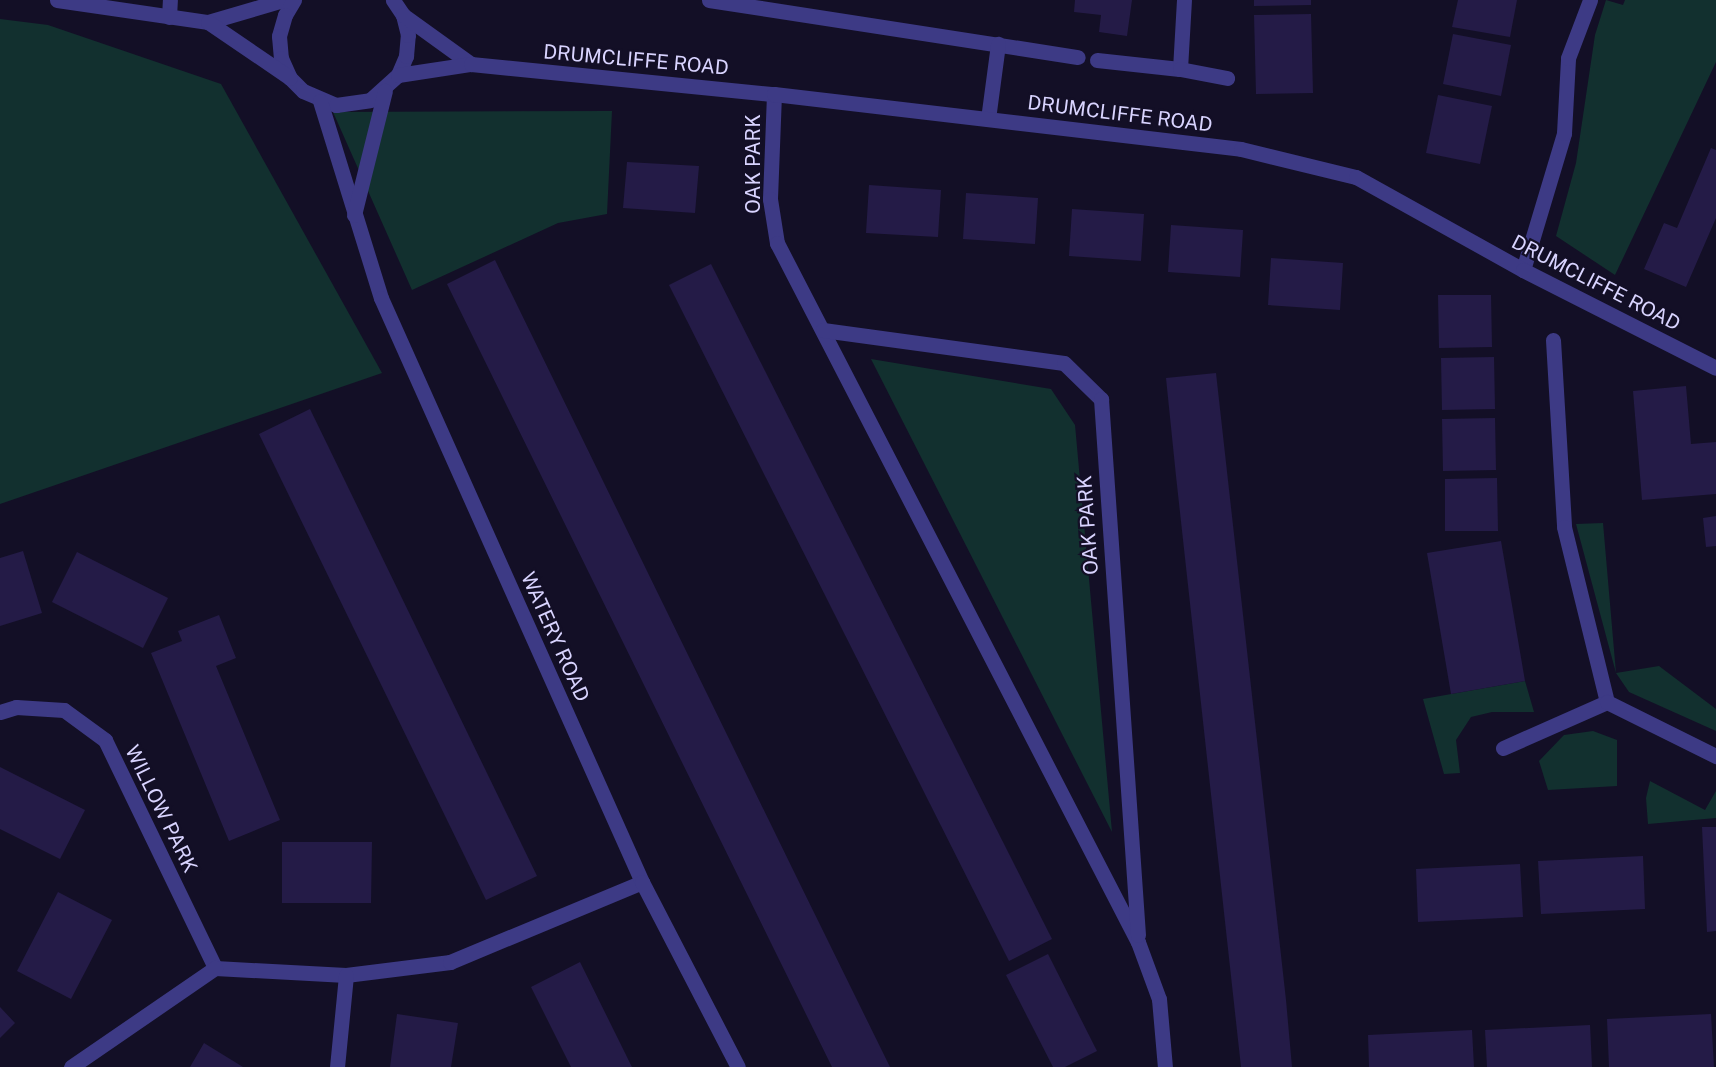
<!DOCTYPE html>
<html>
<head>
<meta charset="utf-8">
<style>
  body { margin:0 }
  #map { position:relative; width:1716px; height:1067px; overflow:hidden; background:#130f26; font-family:"Public Sans",sans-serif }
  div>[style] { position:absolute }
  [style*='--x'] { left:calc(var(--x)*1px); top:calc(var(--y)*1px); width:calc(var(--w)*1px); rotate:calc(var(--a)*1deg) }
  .green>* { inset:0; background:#12302f }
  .building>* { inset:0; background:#241b47 }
  .minor>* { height:15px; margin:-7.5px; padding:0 7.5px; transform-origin:7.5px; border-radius:7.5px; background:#3d3a85 }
  .tertiary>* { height:15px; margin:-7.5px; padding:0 7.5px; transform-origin:7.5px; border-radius:7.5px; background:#3d3a85 }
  span { translate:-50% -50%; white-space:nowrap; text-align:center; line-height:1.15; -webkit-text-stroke:4.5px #130f26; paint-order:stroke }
  .street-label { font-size:20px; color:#d9d4ff }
</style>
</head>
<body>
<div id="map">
  <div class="green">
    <i style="clip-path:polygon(1606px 0,1623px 5px,1625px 0,1716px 0,1716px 62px,1615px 275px,1556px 236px,1576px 163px,1595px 35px)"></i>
    <i style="clip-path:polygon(0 19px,48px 25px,221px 84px,382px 373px,0 504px)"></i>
    <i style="clip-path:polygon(612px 111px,607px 214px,558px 223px,412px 290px,333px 112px)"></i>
    <i style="clip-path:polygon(871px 359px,1051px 389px,1075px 425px,1112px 832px)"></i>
    <i style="clip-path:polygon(1603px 523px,1616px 673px,1659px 666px,1716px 709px,1716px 731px,1629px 692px,1616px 673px,1576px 524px)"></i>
    <i style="clip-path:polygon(1525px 681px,1534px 712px,1492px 712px,1471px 717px,1456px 740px,1460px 773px,1444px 774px,1423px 699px)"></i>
    <i style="clip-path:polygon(1593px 731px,1617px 740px,1617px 786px,1548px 790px,1539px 761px,1564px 735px)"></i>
    <i style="clip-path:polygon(1650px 781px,1705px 810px,1716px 791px,1716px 818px,1648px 824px,1646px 798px)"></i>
  </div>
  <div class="building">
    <i style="clip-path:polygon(1075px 0,1132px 0,1127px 36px,1099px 32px,1101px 15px,1074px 12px)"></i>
    <i style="clip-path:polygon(1254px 0,1311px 0,1311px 5px,1254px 6px)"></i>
    <i style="clip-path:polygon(1458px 0,1517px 0,1510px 37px,1452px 27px)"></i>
    <i style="clip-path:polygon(1311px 14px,1313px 93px,1256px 94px,1254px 15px)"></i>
    <i style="clip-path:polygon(1453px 34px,1511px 45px,1501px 96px,1443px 84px)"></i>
    <i style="clip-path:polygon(1438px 95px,1492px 106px,1480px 164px,1426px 153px)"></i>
    <i style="clip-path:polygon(1711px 148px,1716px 150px,1716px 218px,1686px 287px,1644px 269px,1664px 223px,1677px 228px)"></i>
    <i style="clip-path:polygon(627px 162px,699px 166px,695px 213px,623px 208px)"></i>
    <i style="clip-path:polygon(869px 185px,941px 190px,938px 237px,866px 233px)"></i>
    <i style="clip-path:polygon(966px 193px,1038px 198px,1035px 244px,963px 239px)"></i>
    <i style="clip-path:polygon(1072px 209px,1144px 214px,1141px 261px,1069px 256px)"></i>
    <i style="clip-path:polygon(1171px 225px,1243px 230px,1240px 277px,1168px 272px)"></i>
    <i style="clip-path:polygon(1271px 258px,1343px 263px,1340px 310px,1268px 305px)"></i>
    <i style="clip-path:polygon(495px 260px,798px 880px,890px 1067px,832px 1067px,673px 744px,447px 284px)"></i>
    <i style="clip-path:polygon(711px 264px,1052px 939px,1009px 961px,669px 285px)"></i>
    <i style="clip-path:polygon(1438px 295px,1491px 295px,1492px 347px,1439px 348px)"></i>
    <i style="clip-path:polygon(1494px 357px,1495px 409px,1442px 410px,1441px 358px)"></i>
    <i style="clip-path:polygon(1216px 373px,1286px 1000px,1292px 1067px,1241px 1067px,1176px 476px,1166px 378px)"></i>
    <i style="clip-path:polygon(1686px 386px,1691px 444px,1716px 442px,1716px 494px,1642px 500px,1633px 391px)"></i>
    <i style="clip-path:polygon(310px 409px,537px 876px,486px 900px,259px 434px)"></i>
    <i style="clip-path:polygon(1495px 418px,1496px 470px,1443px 471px,1442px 419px)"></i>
    <i style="clip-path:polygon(1497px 478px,1498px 531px,1445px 531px,1445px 479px)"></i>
    <i style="clip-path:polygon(1716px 516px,1716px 546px,1706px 547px,1703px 518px)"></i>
    <i style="clip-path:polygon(1501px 541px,1525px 681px,1451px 694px,1427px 553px)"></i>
    <i style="clip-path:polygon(23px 551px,42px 613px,0 626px,0 558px)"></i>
    <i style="clip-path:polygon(77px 552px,168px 598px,143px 648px,52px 602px)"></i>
    <i style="clip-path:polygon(219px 615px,236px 658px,216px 666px,280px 820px,229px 841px,151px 653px,182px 641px,178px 631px)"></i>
    <i style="clip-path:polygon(0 767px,85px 810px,60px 859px,0 829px)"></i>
    <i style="clip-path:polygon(1702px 827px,1716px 827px,1716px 931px,1707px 932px)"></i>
    <i style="clip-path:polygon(282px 842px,372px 842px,371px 903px,282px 903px)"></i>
    <i style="clip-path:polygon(1643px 856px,1645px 909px,1541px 914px,1538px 861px)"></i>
    <i style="clip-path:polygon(1520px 864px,1523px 917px,1418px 922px,1416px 869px)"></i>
    <i style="clip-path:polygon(58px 892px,112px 920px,71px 999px,17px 971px)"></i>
    <i style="clip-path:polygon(1048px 954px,1097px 1051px,1065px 1067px,1053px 1067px,1006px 975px)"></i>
    <i style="clip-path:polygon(580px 962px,627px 1057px,632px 1067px,571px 1067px,531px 987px)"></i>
    <i style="clip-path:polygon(0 1007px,15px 1023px,0 1038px)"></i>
    <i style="clip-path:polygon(397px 1014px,458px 1023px,451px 1067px,390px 1067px)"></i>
    <i style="clip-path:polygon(1711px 1014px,1714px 1067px,1609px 1067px,1607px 1019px)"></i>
    <i style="clip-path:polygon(1590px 1025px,1592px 1067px,1487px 1067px,1485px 1030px)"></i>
    <i style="clip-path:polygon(1472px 1030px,1474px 1067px,1369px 1067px,1368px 1035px)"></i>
    <i style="clip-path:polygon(204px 1043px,243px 1067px,190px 1067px)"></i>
  </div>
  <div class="minor">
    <i style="--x:709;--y:0;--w:373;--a:8.8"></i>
    <i style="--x:169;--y:17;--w:17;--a:-87"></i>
    <i style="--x:1097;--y:60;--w:83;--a:6.2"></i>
    <i style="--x:1180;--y:69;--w:69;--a:-86.7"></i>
    <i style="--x:1180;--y:69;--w:48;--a:10.8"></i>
    <i style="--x:774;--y:94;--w:105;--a:92.2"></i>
    <i style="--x:770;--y:199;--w:45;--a:81"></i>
    <i style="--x:777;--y:243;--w:787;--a:62.69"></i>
    <i style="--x:1138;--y:942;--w:61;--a:69.8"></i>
    <i style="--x:1159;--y:999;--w:68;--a:85"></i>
    <i style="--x:988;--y:119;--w:76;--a:-82.4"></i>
    <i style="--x:1523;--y:270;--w:143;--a:-73.3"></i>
    <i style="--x:1564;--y:133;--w:75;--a:-86.9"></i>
    <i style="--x:1568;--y:58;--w:62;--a:-69.2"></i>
    <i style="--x:823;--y:330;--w:243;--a:7.8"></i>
    <i style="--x:1064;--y:363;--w:52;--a:44.2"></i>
    <i style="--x:1101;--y:399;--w:537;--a:86.05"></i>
    <i style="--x:1553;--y:340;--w:187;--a:86.6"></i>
    <i style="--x:1564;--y:527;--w:180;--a:76.2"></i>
    <i style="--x:0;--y:712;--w:17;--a:-17"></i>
    <i style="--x:16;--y:707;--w:48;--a:3.6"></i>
    <i style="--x:64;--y:710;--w:51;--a:36.2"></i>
    <i style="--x:105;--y:740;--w:253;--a:64.2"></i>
    <i style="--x:215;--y:968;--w:131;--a:3.1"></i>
    <i style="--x:346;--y:975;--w:105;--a:-7.1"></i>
    <i style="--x:450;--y:962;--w:208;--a:-22.6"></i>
    <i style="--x:1503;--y:748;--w:114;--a:-23.9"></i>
    <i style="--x:1607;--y:702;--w:122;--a:26.4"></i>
    <i style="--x:71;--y:1067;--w:175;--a:-34.5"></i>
    <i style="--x:337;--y:1067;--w:92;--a:-84.4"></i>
  </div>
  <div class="tertiary">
    <i style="--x:57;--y:0;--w:153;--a:8.3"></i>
    <i style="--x:208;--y:22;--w:78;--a:-16.3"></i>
    <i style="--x:294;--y:0;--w:17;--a:121"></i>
    <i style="--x:285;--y:15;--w:22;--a:106"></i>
    <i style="--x:279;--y:36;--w:22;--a:85"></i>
    <i style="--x:281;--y:58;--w:22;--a:66"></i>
    <i style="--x:290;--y:78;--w:18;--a:45"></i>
    <i style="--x:303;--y:91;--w:36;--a:23"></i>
    <i style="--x:336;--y:105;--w:34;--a:-8"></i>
    <i style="--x:370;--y:100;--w:38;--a:-42"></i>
    <i style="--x:398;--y:75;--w:21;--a:-67"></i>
    <i style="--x:406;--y:56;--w:21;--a:-85"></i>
    <i style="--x:408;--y:35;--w:21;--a:-104"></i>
    <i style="--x:403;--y:15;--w:18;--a:-124"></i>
    <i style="--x:403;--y:15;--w:84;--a:35.8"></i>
    <i style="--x:208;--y:22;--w:99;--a:34.3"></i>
    <i style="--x:398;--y:75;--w:74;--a:-8.6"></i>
    <i style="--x:471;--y:64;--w:304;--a:5.7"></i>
    <i style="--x:774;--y:94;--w:470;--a:6.7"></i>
    <i style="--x:1241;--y:149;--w:118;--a:13.7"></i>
    <i style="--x:1356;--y:177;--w:191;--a:29.1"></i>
    <i style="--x:1523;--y:270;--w:216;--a:26.9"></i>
    <i style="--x:320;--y:101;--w:206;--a:72.8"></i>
    <i style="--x:381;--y:298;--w:640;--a:65.92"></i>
    <i style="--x:642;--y:882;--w:208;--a:62.6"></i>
    <i style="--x:354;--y:215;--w:128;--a:-76"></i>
  </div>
  <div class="street-label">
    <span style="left:636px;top:60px;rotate:5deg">DRUMCLIFFE ROAD</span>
    <span style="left:1120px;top:114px;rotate:7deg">DRUMCLIFFE ROAD</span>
    <span style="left:753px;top:164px;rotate:-90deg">OAK PARK</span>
    <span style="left:1596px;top:283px;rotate:27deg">DRUMCLIFFE ROAD</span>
    <span style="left:1088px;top:525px;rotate:-94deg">OAK PARK</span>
    <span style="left:555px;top:637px;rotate:66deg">WATERY ROAD</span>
    <span style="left:161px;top:809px;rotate:64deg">WILLOW PARK</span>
  </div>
</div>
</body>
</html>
